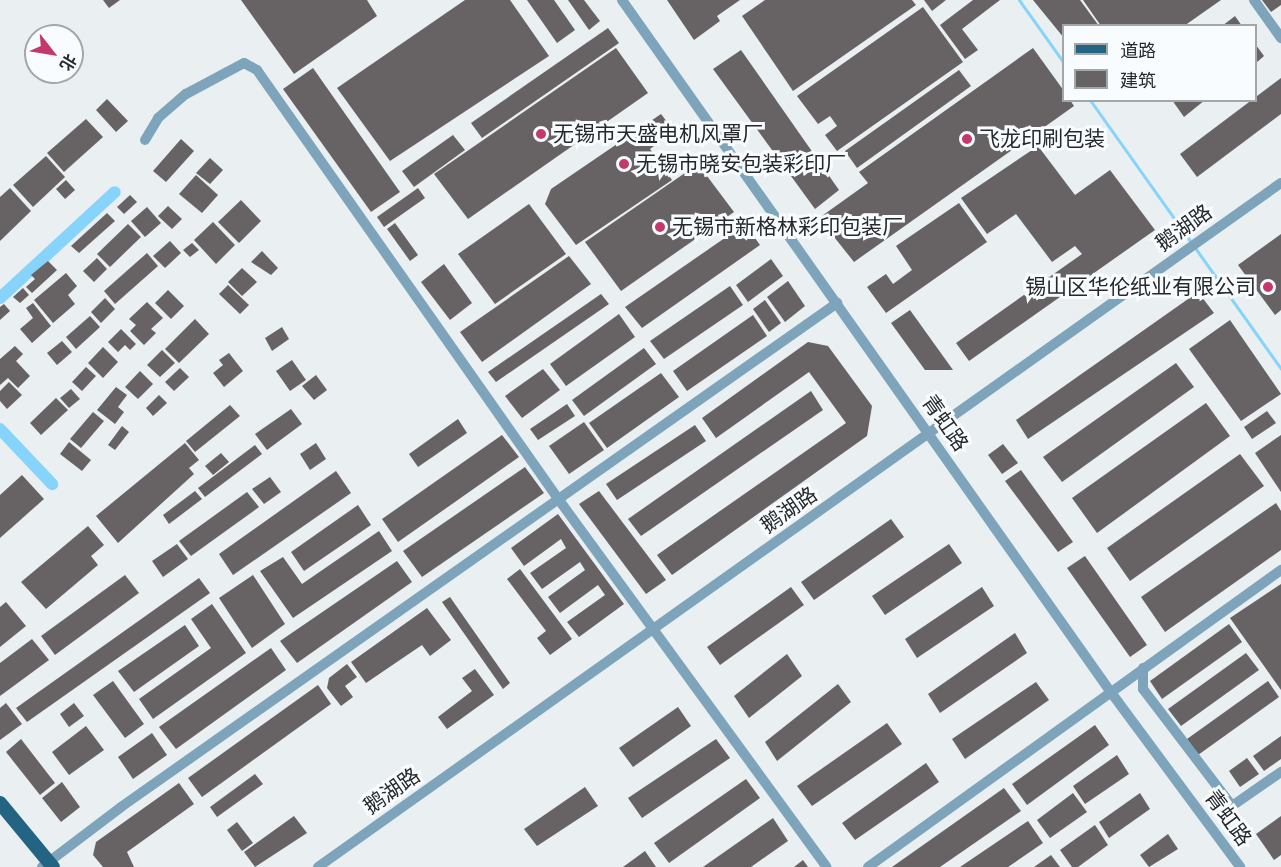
<!DOCTYPE html>
<html>
<head>
<meta charset="utf-8">
<style>
  body { margin:0 }
  #map { position:relative; width:1281px; height:867px; overflow:hidden; background:#eaeff1; font-family:"Space Grotesk","Noto Sans SC",sans-serif }
  div>[style] { position:absolute }
  [style*='--x'] { left:calc(var(--x)*1px); top:calc(var(--y)*1px); width:calc(var(--w)*1px); rotate:calc(var(--a)*1deg) }
  .stream>* { height:3px; margin:-1.5px; padding:0 1.5px; transform-origin:1.5px; border-radius:1.5px; background:#86d3fb }
  .canal>* { height:12px; margin:-6px; padding:0 6px; transform-origin:6px; border-radius:6px; background:#86d3fb }
  .building>* { inset:0; background:#676364 }
  .minor>* { height:10px; margin:-5px; padding:0 5px; transform-origin:5px; border-radius:5px; background:#7da4ba }
  .major>* { height:14px; margin:-7px; padding:0 7px; transform-origin:7px; border-radius:7px; background:#246483 }
  .dots>* { width:16px; height:16px; translate:-50% -50%; box-sizing:border-box; border:3px solid #f8fcff; border-radius:50% }
  span { translate:-50% -50%; white-space:nowrap; text-align:center; line-height:1.15; -webkit-text-stroke:6px #f8fcff; paint-order:stroke }
  .poi-label { font-size:21px; color:#262829 }
  .left { translate:0 -50%; text-align:left }
  .right { translate:-100% -50%; text-align:right }
  .street-label { font-size:21px; color:#262829 }
  .legend { position:absolute; left:1062px; top:24px; width:195px; height:78px; box-sizing:border-box; background:#f8fcff; border:2px solid #a4a7a9; margin:0; padding:8px 10px; list-style:none; font-size:18px; color:#262829 }
  .legend li { display:flex; align-items:center; gap:12px; height:30px }
  .legend b { width:30px; border:2px solid #a4a7a9 }
  .north { position:absolute; left:24px; top:24px; width:60px; height:60px; box-sizing:border-box; background:#f8fcff; border:2px solid #a4a7a9; border-radius:50%; rotate:121deg; font-size:16px; font-weight:700; line-height:24px; text-align:center; color:#262829 }
  .north::after { content:''; display:block; margin:auto; width:21px; height:27px; background:#c4386e; clip-path:polygon(50% 0,100% 100%,50% 72%,0 100%) }
</style>
</head>
<body>
<div id="map">
  <div class="stream">
    <i style="--x:1019;--y:0;--w:77;--a:54.5"></i>
    <i style="--x:1090;--y:100;--w:330;--a:54.6"></i>
  </div>
  <div class="canal">
    <i style="--x:0;--y:298;--w:156;--a:-42.7"></i>
    <i style="--x:0;--y:429;--w:76;--a:46.6"></i>
  </div>
  <div class="building">
    <i style="clip-path:polygon(103px 0,120px 0,109px 8px)"></i>
    <i style="clip-path:polygon(241px 0,367px 0,377px 16px,294px 74px)"></i>
    <i style="clip-path:polygon(465px 0,510px 0,549px 56px,390px 161px,337px 88px)"></i>
    <i style="clip-path:polygon(527px 0,554px 0,575px 30px,557px 43px)"></i>
    <i style="clip-path:polygon(568px 0,584px 0,600px 21px,589px 30px)"></i>
    <i style="clip-path:polygon(667px 0,740px 0,717px 16px,720px 21px,694px 40px)"></i>
    <i style="clip-path:polygon(765px 0,912px 0,916px 5px,793px 91px,742px 16px)"></i>
    <i style="clip-path:polygon(924px 0,946px 0,932px 11px)"></i>
    <i style="clip-path:polygon(973px 0,1000px 0,962px 29px,978px 50px,965px 59px,940px 25px)"></i>
    <i style="clip-path:polygon(1033px 0,1080px 0,1099px 26px,1064px 26px,1064px 38px)"></i>
    <i style="clip-path:polygon(1083px 0,1221px 0,1184px 26px,1101px 26px)"></i>
    <i style="clip-path:polygon(1262px 0,1281px 0,1281px 5px,1271px 12px)"></i>
    <i style="clip-path:polygon(923px 7px,963px 62px,837px 151px,825px 135px,837px 126px,830px 116px,818px 124px,797px 96px)"></i>
    <i style="clip-path:polygon(1235px 16px,1242px 26px,1222px 26px)"></i>
    <i style="clip-path:polygon(608px 28px,619px 43px,482px 138px,471px 123px)"></i>
    <i style="clip-path:polygon(1256px 45px,1264px 56px,1256px 63px)"></i>
    <i style="clip-path:polygon(616px 48px,648px 93px,468px 219px,434px 174px)"></i>
    <i style="clip-path:polygon(1033px 48px,1064px 91px,1064px 100px,1070px 100px,1074px 106px,854px 262px,819px 218px,868px 183px,859px 172px)"></i>
    <i style="clip-path:polygon(741px 50px,839px 190px,815px 209px,713px 69px)"></i>
    <i style="clip-path:polygon(313px 68px,400px 192px,371px 212px,283px 89px)"></i>
    <i style="clip-path:polygon(959px 70px,971px 86px,857px 168px,845px 151px)"></i>
    <i style="clip-path:polygon(1281px 78px,1281px 114px,1197px 177px,1180px 154px)"></i>
    <i style="clip-path:polygon(107px 99px,128px 121px,116px 132px,96px 110px)"></i>
    <i style="clip-path:polygon(1172px 100px,1205px 100px,1184px 117px)"></i>
    <i style="clip-path:polygon(661px 114px,674px 131px,650px 149px,672px 180px,576px 245px,545px 204px,551px 189px)"></i>
    <i style="clip-path:polygon(86px 119px,103px 137px,64px 172px,47px 153px)"></i>
    <i style="clip-path:polygon(453px 135px,465px 150px,414px 187px,402px 171px)"></i>
    <i style="clip-path:polygon(181px 139px,194px 151px,166px 182px,153px 171px)"></i>
    <i style="clip-path:polygon(1038px 146px,1075px 195px,1110px 170px,1155px 230px,969px 361px,956px 343px,1082px 254px,1075px 246px,1052px 262px,1016px 214px,987px 234px,961px 198px)"></i>
    <i style="clip-path:polygon(46px 156px,65px 177px,33px 207px,13px 185px)"></i>
    <i style="clip-path:polygon(210px 158px,223px 170px,210px 184px,196px 173px)"></i>
    <i style="clip-path:polygon(698px 164px,734px 212px,621px 291px,585px 242px)"></i>
    <i style="clip-path:polygon(196px 175px,218px 195px,202px 213px,179px 194px)"></i>
    <i style="clip-path:polygon(66px 180px,75px 190px,65px 199px,56px 189px)"></i>
    <i style="clip-path:polygon(10px 188px,31px 211px,0 241px,0 197px)"></i>
    <i style="clip-path:polygon(418px 188px,425px 198px,384px 227px,377px 217px)"></i>
    <i style="clip-path:polygon(130px 195px,137px 202px,124px 214px,117px 207px)"></i>
    <i style="clip-path:polygon(241px 200px,261px 221px,239px 243px,218px 222px)"></i>
    <i style="clip-path:polygon(959px 203px,987px 242px,886px 313px,867px 287px,886px 274px,893px 284px,912px 270px,896px 246px)"></i>
    <i style="clip-path:polygon(529px 204px,566px 254px,495px 304px,458px 254px)"></i>
    <i style="clip-path:polygon(168px 206px,182px 219px,172px 229px,158px 216px)"></i>
    <i style="clip-path:polygon(147px 207px,161px 223px,145px 237px,131px 221px)"></i>
    <i style="clip-path:polygon(107px 213px,115px 221px,79px 253px,71px 246px)"></i>
    <i style="clip-path:polygon(213px 222px,235px 245px,216px 264px,194px 240px)"></i>
    <i style="clip-path:polygon(395px 223px,418px 255px,410px 261px,387px 229px)"></i>
    <i style="clip-path:polygon(128px 224px,141px 237px,110px 267px,97px 254px)"></i>
    <i style="clip-path:polygon(745px 224px,760px 245px,642px 328px,625px 307px)"></i>
    <i style="clip-path:polygon(1281px 234px,1281px 310px,1275px 315px,1238px 265px)"></i>
    <i style="clip-path:polygon(170px 241px,181px 253px,165px 268px,153px 256px)"></i>
    <i style="clip-path:polygon(192px 243px,199px 250px,190px 257px,183px 250px)"></i>
    <i style="clip-path:polygon(262px 251px,278px 268px,271px 275px,251px 262px)"></i>
    <i style="clip-path:polygon(147px 253px,158px 266px,115px 304px,104px 291px)"></i>
    <i style="clip-path:polygon(569px 256px,591px 284px,482px 362px,460px 332px)"></i>
    <i style="clip-path:polygon(97px 258px,107px 269px,94px 282px,83px 271px)"></i>
    <i style="clip-path:polygon(771px 259px,783px 276px,748px 302px,736px 285px)"></i>
    <i style="clip-path:polygon(48px 261px,57px 270px,32px 293px,26px 287px,35px 279px,31px 275px)"></i>
    <i style="clip-path:polygon(444px 264px,472px 303px,450px 320px,421px 282px)"></i>
    <i style="clip-path:polygon(242px 268px,257px 282px,242px 296px,228px 282px)"></i>
    <i style="clip-path:polygon(66px 273px,77px 286px,68px 295px,75px 304px,53px 323px,34px 300px)"></i>
    <i style="clip-path:polygon(788px 281px,805px 306px,785px 322px,767px 297px)"></i>
    <i style="clip-path:polygon(228px 285px,249px 305px,240px 314px,219px 294px)"></i>
    <i style="clip-path:polygon(730px 286px,743px 305px,664px 359px,650px 341px)"></i>
    <i style="clip-path:polygon(23px 288px,29px 295px,20px 303px,13px 297px)"></i>
    <i style="clip-path:polygon(168px 290px,184px 306px,171px 319px,155px 303px)"></i>
    <i style="clip-path:polygon(1198px 292px,1214px 313px,1028px 439px,1016px 420px)"></i>
    <i style="clip-path:polygon(601px 294px,609px 304px,496px 382px,488px 372px)"></i>
    <i style="clip-path:polygon(105px 298px,115px 309px,101px 323px,91px 312px)"></i>
    <i style="clip-path:polygon(765px 300px,781px 323px,769px 332px,753px 309px)"></i>
    <i style="clip-path:polygon(147px 302px,163px 318px,151px 329px,156px 333px,144px 345px,130px 331px,136px 325px,129px 319px)"></i>
    <i style="clip-path:polygon(33px 303px,51px 326px,32px 343px,20px 329px,33px 318px,26px 308px)"></i>
    <i style="clip-path:polygon(4px 304px,10px 311px,0 320px,0 307px)"></i>
    <i style="clip-path:polygon(910px 310px,953px 370px,925px 370px,891px 323px)"></i>
    <i style="clip-path:polygon(619px 314px,635px 337px,566px 386px,550px 364px)"></i>
    <i style="clip-path:polygon(753px 315px,767px 336px,687px 391px,673px 371px)"></i>
    <i style="clip-path:polygon(90px 316px,100px 327px,76px 349px,66px 337px)"></i>
    <i style="clip-path:polygon(195px 319px,209px 334px,179px 363px,165px 349px)"></i>
    <i style="clip-path:polygon(1230px 320px,1281px 394px,1241px 421px,1189px 349px)"></i>
    <i style="clip-path:polygon(282px 327px,289px 339px,272px 351px,265px 338px)"></i>
    <i style="clip-path:polygon(121px 329px,136px 344px,130px 350px,125px 345px,118px 352px,108px 342px)"></i>
    <i style="clip-path:polygon(62px 341px,72px 352px,57px 365px,47px 353px)"></i>
    <i style="clip-path:polygon(808px 342px,828px 346px,872px 406px,867px 436px,672px 575px,657px 555px,846px 423px,809px 372px,716px 438px,702px 418px)"></i>
    <i style="clip-path:polygon(15px 346px,23px 354px,16px 361px,30px 376px,18px 388px,8px 378px,0 385px,0 359px)"></i>
    <i style="clip-path:polygon(103px 347px,118px 362px,103px 378px,88px 363px)"></i>
    <i style="clip-path:polygon(644px 348px,656px 364px,584px 416px,572px 400px)"></i>
    <i style="clip-path:polygon(162px 350px,175px 363px,160px 377px,147px 365px)"></i>
    <i style="clip-path:polygon(229px 353px,243px 371px,224px 387px,213px 373px,223px 365px,219px 360px)"></i>
    <i style="clip-path:polygon(292px 360px,306px 380px,290px 391px,276px 371px)"></i>
    <i style="clip-path:polygon(1176px 363px,1194px 387px,1062px 482px,1043px 457px)"></i>
    <i style="clip-path:polygon(86px 367px,96px 376px,82px 391px,72px 382px)"></i>
    <i style="clip-path:polygon(180px 368px,189px 377px,174px 391px,165px 382px)"></i>
    <i style="clip-path:polygon(543px 369px,560px 390px,522px 418px,505px 396px)"></i>
    <i style="clip-path:polygon(140px 371px,153px 384px,138px 399px,125px 387px)"></i>
    <i style="clip-path:polygon(661px 373px,679px 397px,607px 448px,589px 423px)"></i>
    <i style="clip-path:polygon(316px 375px,327px 390px,314px 400px,302px 386px)"></i>
    <i style="clip-path:polygon(9px 382px,22px 395px,7px 409px,0 401px,0 391px)"></i>
    <i style="clip-path:polygon(116px 387px,127px 395px,118px 407px,124px 412px,115px 424px,97px 410px)"></i>
    <i style="clip-path:polygon(71px 389px,80px 399px,69px 408px,60px 398px)"></i>
    <i style="clip-path:polygon(811px 391px,823px 410px,641px 536px,628px 519px)"></i>
    <i style="clip-path:polygon(159px 395px,167px 403px,153px 416px,146px 408px)"></i>
    <i style="clip-path:polygon(56px 398px,68px 410px,41px 435px,30px 423px)"></i>
    <i style="clip-path:polygon(1206px 403px,1230px 436px,1097px 533px,1072px 498px)"></i>
    <i style="clip-path:polygon(567px 404px,575px 416px,538px 440px,530px 429px)"></i>
    <i style="clip-path:polygon(230px 405px,240px 416px,195px 452px,186px 441px)"></i>
    <i style="clip-path:polygon(291px 409px,302px 424px,267px 450px,255px 434px)"></i>
    <i style="clip-path:polygon(1267px 411px,1276px 423px,1252px 439px,1244px 427px)"></i>
    <i style="clip-path:polygon(93px 412px,104px 421px,81px 448px,70px 439px)"></i>
    <i style="clip-path:polygon(458px 419px,467px 433px,418px 467px,409px 454px)"></i>
    <i style="clip-path:polygon(584px 422px,604px 450px,569px 474px,549px 446px)"></i>
    <i style="clip-path:polygon(695px 425px,706px 441px,617px 500px,606px 484px)"></i>
    <i style="clip-path:polygon(122px 426px,129px 432px,115px 450px,108px 445px)"></i>
    <i style="clip-path:polygon(502px 435px,519px 457px,398px 542px,382px 519px)"></i>
    <i style="clip-path:polygon(1281px 435px,1281px 492px,1255px 453px)"></i>
    <i style="clip-path:polygon(69px 442px,91px 460px,82px 471px,60px 454px)"></i>
    <i style="clip-path:polygon(185px 443px,199px 460px,189px 468px,194px 474px,118px 543px,96px 516px)"></i>
    <i style="clip-path:polygon(316px 443px,326px 459px,310px 470px,300px 454px)"></i>
    <i style="clip-path:polygon(1003px 444px,1018px 463px,1002px 474px,988px 455px)"></i>
    <i style="clip-path:polygon(255px 445px,262px 454px,205px 497px,198px 488px)"></i>
    <i style="clip-path:polygon(221px 453px,229px 462px,213px 475px,205px 466px)"></i>
    <i style="clip-path:polygon(1240px 454px,1264px 486px,1130px 581px,1107px 548px)"></i>
    <i style="clip-path:polygon(525px 467px,544px 493px,422px 577px,403px 551px)"></i>
    <i style="clip-path:polygon(1021px 470px,1073px 542px,1058px 552px,1005px 481px)"></i>
    <i style="clip-path:polygon(336px 471px,351px 493px,233px 575px,219px 554px)"></i>
    <i style="clip-path:polygon(22px 475px,44px 499px,0 538px,0 495px)"></i>
    <i style="clip-path:polygon(270px 477px,281px 492px,264px 504px,252px 489px)"></i>
    <i style="clip-path:polygon(195px 491px,202px 499px,169px 524px,163px 515px)"></i>
    <i style="clip-path:polygon(599px 491px,666px 580px,646px 594px,579px 504px)"></i>
    <i style="clip-path:polygon(247px 492px,259px 507px,191px 556px,179px 541px)"></i>
    <i style="clip-path:polygon(1276px 503px,1281px 511px,1281px 550px,1165px 632px,1141px 597px)"></i>
    <i style="clip-path:polygon(358px 505px,371px 525px,304px 571px,291px 552px)"></i>
    <i style="clip-path:polygon(558px 514px,624px 604px,579px 637px,567px 622px,605px 595px,598px 585px,560px 613px,548px 597px,585px 570px,580px 562px,542px 589px,530px 573px,566px 548px,561px 539px,524px 566px,511px 548px)"></i>
    <i style="clip-path:polygon(891px 519px,904px 537px,814px 600px,801px 582px)"></i>
    <i style="clip-path:polygon(88px 526px,104px 545px,91px 556px,98px 565px,46px 609px,21px 582px)"></i>
    <i style="clip-path:polygon(379px 531px,392px 551px,293px 618px,260px 571px,283px 557px,302px 584px)"></i>
    <i style="clip-path:polygon(177px 544px,188px 559px,163px 577px,152px 561px)"></i>
    <i style="clip-path:polygon(949px 544px,962px 563px,885px 615px,872px 596px)"></i>
    <i style="clip-path:polygon(1085px 556px,1147px 645px,1130px 657px,1067px 568px)"></i>
    <i style="clip-path:polygon(397px 561px,412px 582px,297px 663px,280px 641px)"></i>
    <i style="clip-path:polygon(520px 569px,572px 639px,550px 655px,537px 638px,546px 631px,507px 579px)"></i>
    <i style="clip-path:polygon(125px 575px,139px 593px,55px 655px,41px 636px)"></i>
    <i style="clip-path:polygon(253px 575px,285px 624px,252px 648px,219px 598px)"></i>
    <i style="clip-path:polygon(199px 578px,210px 593px,27px 722px,16px 708px)"></i>
    <i style="clip-path:polygon(1281px 584px,1281px 690px,1230px 618px)"></i>
    <i style="clip-path:polygon(791px 587px,804px 605px,720px 665px,707px 647px)"></i>
    <i style="clip-path:polygon(982px 587px,994px 606px,917px 658px,905px 639px)"></i>
    <i style="clip-path:polygon(450px 597px,510px 683px,503px 689px,442px 602px)"></i>
    <i style="clip-path:polygon(6px 602px,26px 626px,0 647px,0 607px)"></i>
    <i style="clip-path:polygon(212px 604px,246px 653px,153px 719px,139px 699px,211px 648px,191px 619px)"></i>
    <i style="clip-path:polygon(427px 608px,451px 640px,430px 656px,422px 645px,366px 683px,351px 662px)"></i>
    <i style="clip-path:polygon(1229px 624px,1242px 642px,1162px 699px,1150px 681px)"></i>
    <i style="clip-path:polygon(185px 625px,199px 646px,134px 692px,118px 671px)"></i>
    <i style="clip-path:polygon(1015px 633px,1027px 653px,940px 713px,928px 694px)"></i>
    <i style="clip-path:polygon(32px 639px,49px 660px,0 696px,0 663px)"></i>
    <i style="clip-path:polygon(271px 648px,286px 670px,176px 749px,159px 727px)"></i>
    <i style="clip-path:polygon(1246px 653px,1259px 670px,1181px 726px,1168px 709px)"></i>
    <i style="clip-path:polygon(787px 654px,802px 676px,749px 718px,734px 696px)"></i>
    <i style="clip-path:polygon(347px 664px,357px 677px,345px 686px,353px 697px,341px 706px,327px 688px,329px 678px)"></i>
    <i style="clip-path:polygon(475px 669px,494px 695px,447px 729px,438px 717px,472px 691px,462px 678px)"></i>
    <i style="clip-path:polygon(113px 681px,144px 724px,125px 738px,93px 695px)"></i>
    <i style="clip-path:polygon(1268px 681px,1279px 697px,1198px 755px,1187px 739px)"></i>
    <i style="clip-path:polygon(1036px 682px,1049px 700px,965px 759px,952px 739px)"></i>
    <i style="clip-path:polygon(838px 684px,851px 702px,777px 761px,765px 742px)"></i>
    <i style="clip-path:polygon(318px 685px,331px 704px,202px 797px,188px 778px)"></i>
    <i style="clip-path:polygon(6px 703px,22px 724px,0 740px,0 708px)"></i>
    <i style="clip-path:polygon(74px 703px,84px 716px,69px 727px,60px 714px)"></i>
    <i style="clip-path:polygon(678px 707px,691px 726px,633px 767px,619px 748px)"></i>
    <i style="clip-path:polygon(887px 723px,902px 744px,812px 806px,797px 786px)"></i>
    <i style="clip-path:polygon(1095px 725px,1109px 745px,1027px 805px,1012px 784px)"></i>
    <i style="clip-path:polygon(86px 726px,104px 750px,69px 775px,52px 752px)"></i>
    <i style="clip-path:polygon(152px 733px,167px 755px,133px 779px,118px 757px)"></i>
    <i style="clip-path:polygon(1281px 736px,1281px 759px,1264px 771px,1253px 756px)"></i>
    <i style="clip-path:polygon(21px 739px,55px 783px,40px 795px,6px 752px)"></i>
    <i style="clip-path:polygon(716px 739px,730px 758px,642px 818px,628px 798px)"></i>
    <i style="clip-path:polygon(1117px 755px,1129px 774px,1085px 804px,1073px 786px)"></i>
    <i style="clip-path:polygon(1247px 758px,1259px 774px,1240px 787px,1229px 771px)"></i>
    <i style="clip-path:polygon(926px 763px,939px 782px,855px 840px,842px 823px)"></i>
    <i style="clip-path:polygon(255px 774px,263px 784px,217px 817px,210px 807px)"></i>
    <i style="clip-path:polygon(746px 779px,760px 798px,669px 863px,654px 843px)"></i>
    <i style="clip-path:polygon(62px 782px,80px 807px,61px 822px,42px 798px)"></i>
    <i style="clip-path:polygon(179px 783px,194px 804px,127px 852px,134px 867px,103px 867px,93px 855px,96px 842px)"></i>
    <i style="clip-path:polygon(585px 787px,598px 806px,537px 846px,524px 829px)"></i>
    <i style="clip-path:polygon(1004px 788px,1021px 811px,940px 867px,892px 867px)"></i>
    <i style="clip-path:polygon(1073px 793px,1087px 812px,1050px 838px,1037px 820px)"></i>
    <i style="clip-path:polygon(1140px 793px,1150px 809px,1109px 838px,1099px 822px)"></i>
    <i style="clip-path:polygon(294px 816px,307px 833px,255px 867px,244px 852px)"></i>
    <i style="clip-path:polygon(1281px 816px,1281px 855px,1274px 860px,1256px 834px)"></i>
    <i style="clip-path:polygon(773px 818px,788px 841px,751px 867px,703px 867px)"></i>
    <i style="clip-path:polygon(1028px 821px,1043px 843px,1008px 867px,960px 867px)"></i>
    <i style="clip-path:polygon(237px 822px,253px 843px,242px 851px,227px 830px)"></i>
    <i style="clip-path:polygon(1095px 825px,1108px 845px,1078px 867px,1072px 867px,1060px 850px)"></i>
    <i style="clip-path:polygon(1168px 834px,1178px 849px,1149px 867px,1140px 855px)"></i>
    <i style="clip-path:polygon(645px 851px,656px 867px,623px 867px)"></i>
    <i style="clip-path:polygon(1051px 855px,1060px 867px,1034px 867px)"></i>
    <i style="clip-path:polygon(803px 860px,808px 867px,794px 867px)"></i>
  </div>
  <div class="minor">
    <i style="--x:622;--y:0;--w:846;--a:54.77"></i>
    <i style="--x:1110;--y:691;--w:219;--a:53.5"></i>
    <i style="--x:1254;--y:0;--w:47;--a:54.6"></i>
    <i style="--x:145;--y:140;--w:26;--a:-59"></i>
    <i style="--x:158;--y:118;--w:37;--a:-41"></i>
    <i style="--x:186;--y:94;--w:66;--a:-28.1"></i>
    <i style="--x:244;--y:63;--w:15;--a:28"></i>
    <i style="--x:257;--y:70;--w:525;--a:54.92"></i>
    <i style="--x:559;--y:500;--w:454;--a:53.9"></i>
    <i style="--x:1143;--y:668;--w:21;--a:90"></i>
    <i style="--x:1143;--y:689;--w:147;--a:52.7"></i>
    <i style="--x:1232;--y:806;--w:60;--a:-34.8"></i>
    <i style="--x:42;--y:867;--w:99;--a:-37.2"></i>
    <i style="--x:121;--y:807;--w:876;--a:-35.14"></i>
    <i style="--x:318;--y:867;--w:1181;--a:-35.39"></i>
    <i style="--x:868;--y:867;--w:509;--a:-35.72"></i>
  </div>
  <div class="major">
    <i style="--x:0;--y:803;--w:83;--a:50.4"></i>
  </div>
  <div class="dots">
    <i style="left:541px;top:134px;background:#c4386e"></i>
    <i style="left:967px;top:139px;background:#c4386e"></i>
    <i style="left:624px;top:164px;background:#c4386e"></i>
    <i style="left:660px;top:227px;background:#c4386e"></i>
    <i style="left:1268px;top:287px;background:#c4386e"></i>
  </div>
  <div class="poi-label">
    <span class="left" style="left:553px;top:134px">无锡市天盛电机风罩厂</span>
    <span class="left" style="left:979px;top:139px">飞龙印刷包装</span>
    <span class="left" style="left:636px;top:164px">无锡市晓安包装彩印厂</span>
    <span class="left" style="left:672px;top:227px">无锡市新格林彩印包装厂</span>
    <span class="right" style="left:1256px;top:287px">锡山区华伦纸业有限公司</span>
  </div>
  <div class="street-label">
    <span style="left:1184px;top:228px;rotate:-36deg">鹅湖路</span>
    <span style="left:945px;top:423px;rotate:55deg">青虹路</span>
    <span style="left:789px;top:510px;rotate:-35deg">鹅湖路</span>
    <span style="left:392px;top:791px;rotate:-35deg">鹅湖路</span>
    <span style="left:1228px;top:818px;rotate:54deg">青虹路</span>
  </div>
  <ul class="legend">
  <li><b style="height:8px;background:#246483"></b>道路</li>
  <li><b style="height:16px;background:#676364"></b>建筑</li>
  </ul>
  <div class="north">北</div>
</div>
</body>
</html>
